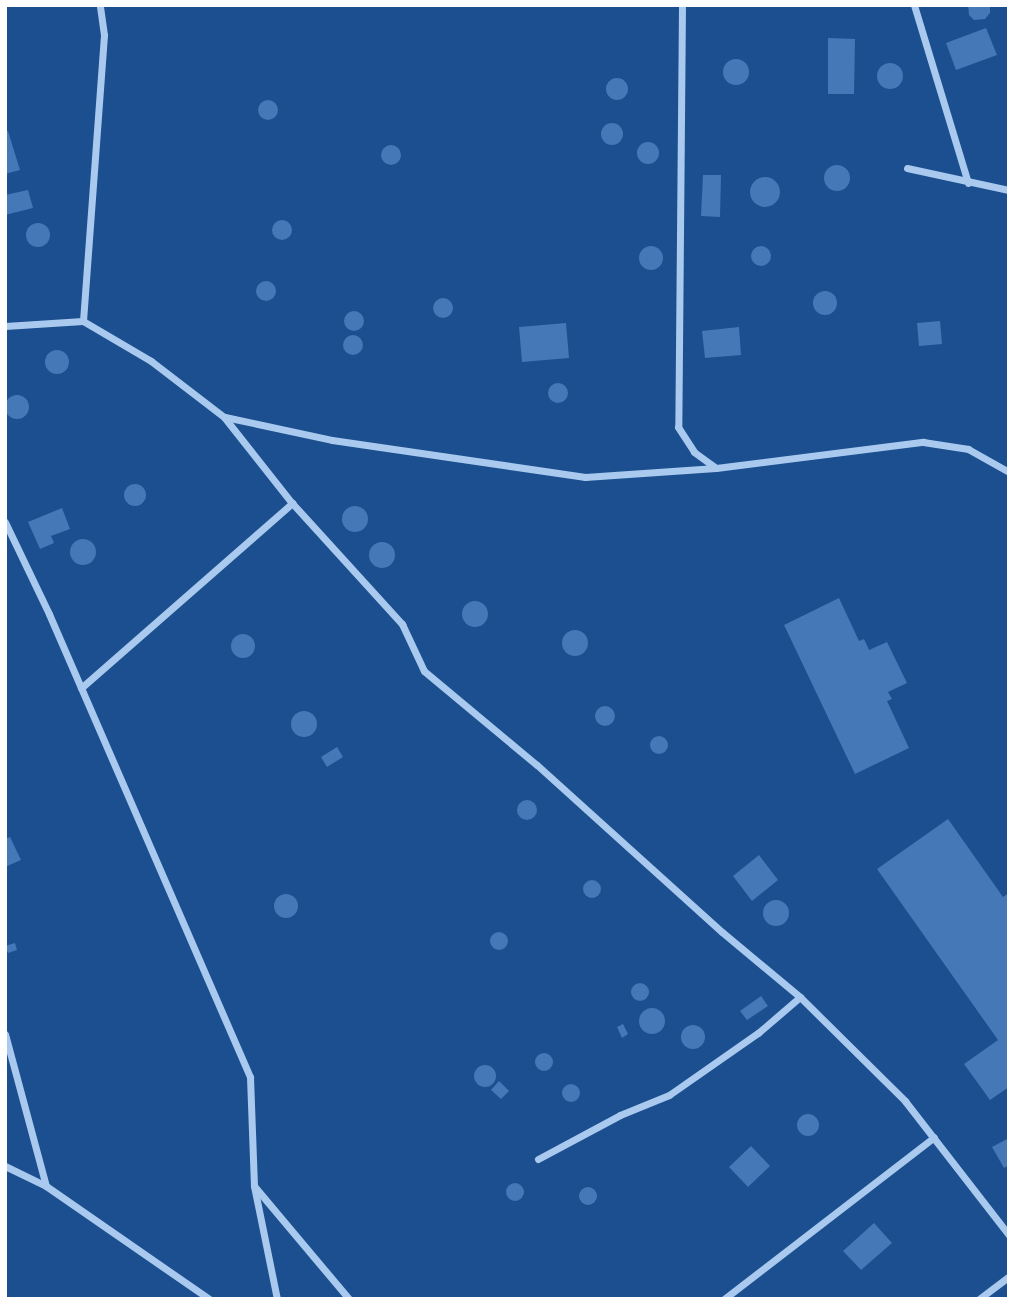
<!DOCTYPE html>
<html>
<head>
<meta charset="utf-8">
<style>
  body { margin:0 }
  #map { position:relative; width:1014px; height:1304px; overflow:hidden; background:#1b4f8f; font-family:Inter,sans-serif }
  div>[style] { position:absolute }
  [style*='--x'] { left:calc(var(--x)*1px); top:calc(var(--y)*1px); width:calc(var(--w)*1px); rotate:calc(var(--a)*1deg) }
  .building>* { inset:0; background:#4478b7 }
  .round { border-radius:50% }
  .street>* { height:7px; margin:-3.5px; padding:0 3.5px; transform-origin:3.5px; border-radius:3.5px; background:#a9c9ee }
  span { translate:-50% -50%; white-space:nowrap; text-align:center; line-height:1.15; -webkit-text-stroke:5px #1b4f8f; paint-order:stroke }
  .frame { position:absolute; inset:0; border:7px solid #fff; pointer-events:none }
</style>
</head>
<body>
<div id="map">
  <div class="building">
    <i style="clip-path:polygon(968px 5px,990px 5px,990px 13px,985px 19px,974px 20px,969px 15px)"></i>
    <i style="clip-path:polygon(986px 28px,997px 55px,956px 70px,946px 43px)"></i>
    <i style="clip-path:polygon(828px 38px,855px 39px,854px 94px,828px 94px)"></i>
    <i class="round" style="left:723px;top:59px;width:26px;height:26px"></i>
    <i class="round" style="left:877px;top:63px;width:26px;height:26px"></i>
    <i class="round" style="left:606px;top:78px;width:22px;height:22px"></i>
    <i class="round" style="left:258px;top:100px;width:20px;height:20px"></i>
    <i class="round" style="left:601px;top:123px;width:22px;height:22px"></i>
    <i style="clip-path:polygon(5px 131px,8px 131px,20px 170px,5px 174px)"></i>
    <i class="round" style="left:637px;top:142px;width:22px;height:22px"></i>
    <i class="round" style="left:381px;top:145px;width:20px;height:20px"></i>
    <i class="round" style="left:824px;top:165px;width:26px;height:26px"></i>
    <i style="clip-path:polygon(703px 175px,721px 175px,720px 217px,701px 216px)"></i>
    <i class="round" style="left:750px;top:177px;width:30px;height:30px"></i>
    <i style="clip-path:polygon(28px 190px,33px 208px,5px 215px,5px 195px)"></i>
    <i class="round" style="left:272px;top:220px;width:20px;height:20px"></i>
    <i class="round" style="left:26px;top:223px;width:24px;height:24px"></i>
    <i class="round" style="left:751px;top:246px;width:20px;height:20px"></i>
    <i class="round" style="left:639px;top:246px;width:24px;height:24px"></i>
    <i class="round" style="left:256px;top:281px;width:20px;height:20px"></i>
    <i class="round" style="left:813px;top:291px;width:24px;height:24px"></i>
    <i class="round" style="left:433px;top:298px;width:20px;height:20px"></i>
    <i class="round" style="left:344px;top:311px;width:20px;height:20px"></i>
    <i style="clip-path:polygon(940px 321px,942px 344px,919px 346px,917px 323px)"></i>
    <i style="clip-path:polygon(566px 323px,569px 358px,522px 362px,519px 327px)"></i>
    <i style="clip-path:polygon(739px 327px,741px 355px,705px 358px,702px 331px)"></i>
    <i class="round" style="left:343px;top:335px;width:20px;height:20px"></i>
    <i class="round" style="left:45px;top:350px;width:24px;height:24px"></i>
    <i class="round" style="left:548px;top:383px;width:20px;height:20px"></i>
    <i class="round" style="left:5px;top:395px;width:24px;height:24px"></i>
    <i class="round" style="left:124px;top:484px;width:22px;height:22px"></i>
    <i class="round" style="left:342px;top:506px;width:26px;height:26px"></i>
    <i style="clip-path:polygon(62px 508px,70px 529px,51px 536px,54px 543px,40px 549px,28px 522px)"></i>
    <i class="round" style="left:70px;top:539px;width:26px;height:26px"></i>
    <i class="round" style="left:369px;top:542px;width:26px;height:26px"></i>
    <i style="clip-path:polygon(839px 598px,859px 641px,864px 639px,869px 650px,887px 642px,907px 683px,888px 692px,892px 699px,887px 701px,909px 748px,855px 774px,784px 625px)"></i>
    <i class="round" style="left:462px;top:601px;width:26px;height:26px"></i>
    <i class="round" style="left:562px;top:630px;width:26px;height:26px"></i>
    <i class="round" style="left:231px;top:634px;width:24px;height:24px"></i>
    <i class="round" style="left:595px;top:706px;width:20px;height:20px"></i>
    <i class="round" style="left:291px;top:711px;width:26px;height:26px"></i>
    <i class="round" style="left:650px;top:736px;width:18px;height:18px"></i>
    <i style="clip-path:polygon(337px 747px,343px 757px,327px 767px,321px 757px)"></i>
    <i class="round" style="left:517px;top:800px;width:20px;height:20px"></i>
    <i style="clip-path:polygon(948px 819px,1003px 897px,1009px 893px,1009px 1087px,990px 1100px,964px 1064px,998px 1040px,877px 869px)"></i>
    <i style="clip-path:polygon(10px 837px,21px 860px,5px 867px,5px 839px)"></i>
    <i style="clip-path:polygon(759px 855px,778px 880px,752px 901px,733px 876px)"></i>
    <i class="round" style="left:583px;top:880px;width:18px;height:18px"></i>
    <i class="round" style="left:274px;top:894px;width:24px;height:24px"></i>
    <i class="round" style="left:763px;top:900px;width:26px;height:26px"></i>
    <i class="round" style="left:490px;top:932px;width:18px;height:18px"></i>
    <i style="clip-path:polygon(15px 943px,17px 950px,8px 953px,5px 946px)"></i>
    <i class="round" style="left:631px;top:983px;width:18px;height:18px"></i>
    <i style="clip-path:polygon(761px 996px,768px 1006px,747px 1020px,740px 1011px)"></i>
    <i class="round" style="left:639px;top:1008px;width:26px;height:26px"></i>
    <i style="clip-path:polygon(623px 1024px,628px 1034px,622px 1038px,617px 1027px)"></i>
    <i class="round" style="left:681px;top:1025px;width:24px;height:24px"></i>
    <i class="round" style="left:535px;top:1053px;width:18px;height:18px"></i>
    <i class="round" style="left:474px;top:1065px;width:22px;height:22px"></i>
    <i style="clip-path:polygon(499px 1081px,509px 1091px,501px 1099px,491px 1090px)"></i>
    <i class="round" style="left:562px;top:1084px;width:18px;height:18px"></i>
    <i class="round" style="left:797px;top:1114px;width:22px;height:22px"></i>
    <i style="clip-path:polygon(1007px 1139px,1009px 1165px,1004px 1168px,992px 1147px)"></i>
    <i style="clip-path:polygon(751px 1146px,770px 1166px,748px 1187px,729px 1167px)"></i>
    <i class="round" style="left:506px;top:1183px;width:18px;height:18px"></i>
    <i class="round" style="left:579px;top:1187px;width:18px;height:18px"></i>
    <i style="clip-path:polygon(874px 1223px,892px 1243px,861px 1270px,843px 1251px)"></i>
  </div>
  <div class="street">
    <i style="--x:682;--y:5;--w:422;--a:90.5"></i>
    <i style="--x:678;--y:427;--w:30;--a:57"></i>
    <i style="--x:694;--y:452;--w:27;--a:36"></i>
    <i style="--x:716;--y:468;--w:209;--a:-7.2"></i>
    <i style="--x:923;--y:442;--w:46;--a:8.8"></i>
    <i style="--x:968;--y:449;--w:47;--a:29.3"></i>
    <i style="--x:914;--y:5;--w:186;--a:73.1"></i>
    <i style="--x:907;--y:168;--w:104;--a:12.2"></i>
    <i style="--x:83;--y:321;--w:287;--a:-85.8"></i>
    <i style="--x:104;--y:35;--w:30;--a:-98"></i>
    <i style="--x:5;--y:326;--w:78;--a:-3.7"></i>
    <i style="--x:83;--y:321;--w:79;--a:30.5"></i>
    <i style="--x:151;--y:361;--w:92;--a:37.5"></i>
    <i style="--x:224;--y:417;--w:110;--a:51.7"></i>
    <i style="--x:292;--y:503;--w:164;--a:47.7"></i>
    <i style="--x:402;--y:624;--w:52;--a:64.9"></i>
    <i style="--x:424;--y:671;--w:147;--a:39.8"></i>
    <i style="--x:537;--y:765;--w:249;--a:42.1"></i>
    <i style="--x:722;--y:932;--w:102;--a:39.8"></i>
    <i style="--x:800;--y:997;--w:148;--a:44.7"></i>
    <i style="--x:905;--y:1101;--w:170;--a:52.2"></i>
    <i style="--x:225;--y:417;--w:109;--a:12.1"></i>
    <i style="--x:332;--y:440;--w:256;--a:8.3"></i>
    <i style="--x:585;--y:477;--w:131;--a:-3.9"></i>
    <i style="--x:5;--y:522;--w:102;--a:64.4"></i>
    <i style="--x:49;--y:614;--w:505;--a:66.53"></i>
    <i style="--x:250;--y:1077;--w:109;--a:87.9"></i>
    <i style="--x:254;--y:1186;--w:115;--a:78.5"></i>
    <i style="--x:81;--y:688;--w:281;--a:-41.2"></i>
    <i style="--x:5;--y:1034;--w:157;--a:74.9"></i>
    <i style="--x:46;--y:1186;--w:198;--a:34.7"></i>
    <i style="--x:538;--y:1159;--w:93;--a:-28.2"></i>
    <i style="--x:620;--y:1115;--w:53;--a:-22.2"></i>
    <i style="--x:669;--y:1095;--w:108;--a:-34.9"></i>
    <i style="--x:758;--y:1033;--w:55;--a:-40.6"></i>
    <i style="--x:5;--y:1166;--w:46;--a:26"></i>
    <i style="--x:255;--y:1187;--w:146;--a:50"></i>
    <i style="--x:724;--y:1299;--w:265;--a:-37.6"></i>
    <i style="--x:979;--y:1299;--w:38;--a:-37"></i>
  </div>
  <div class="frame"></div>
</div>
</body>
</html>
